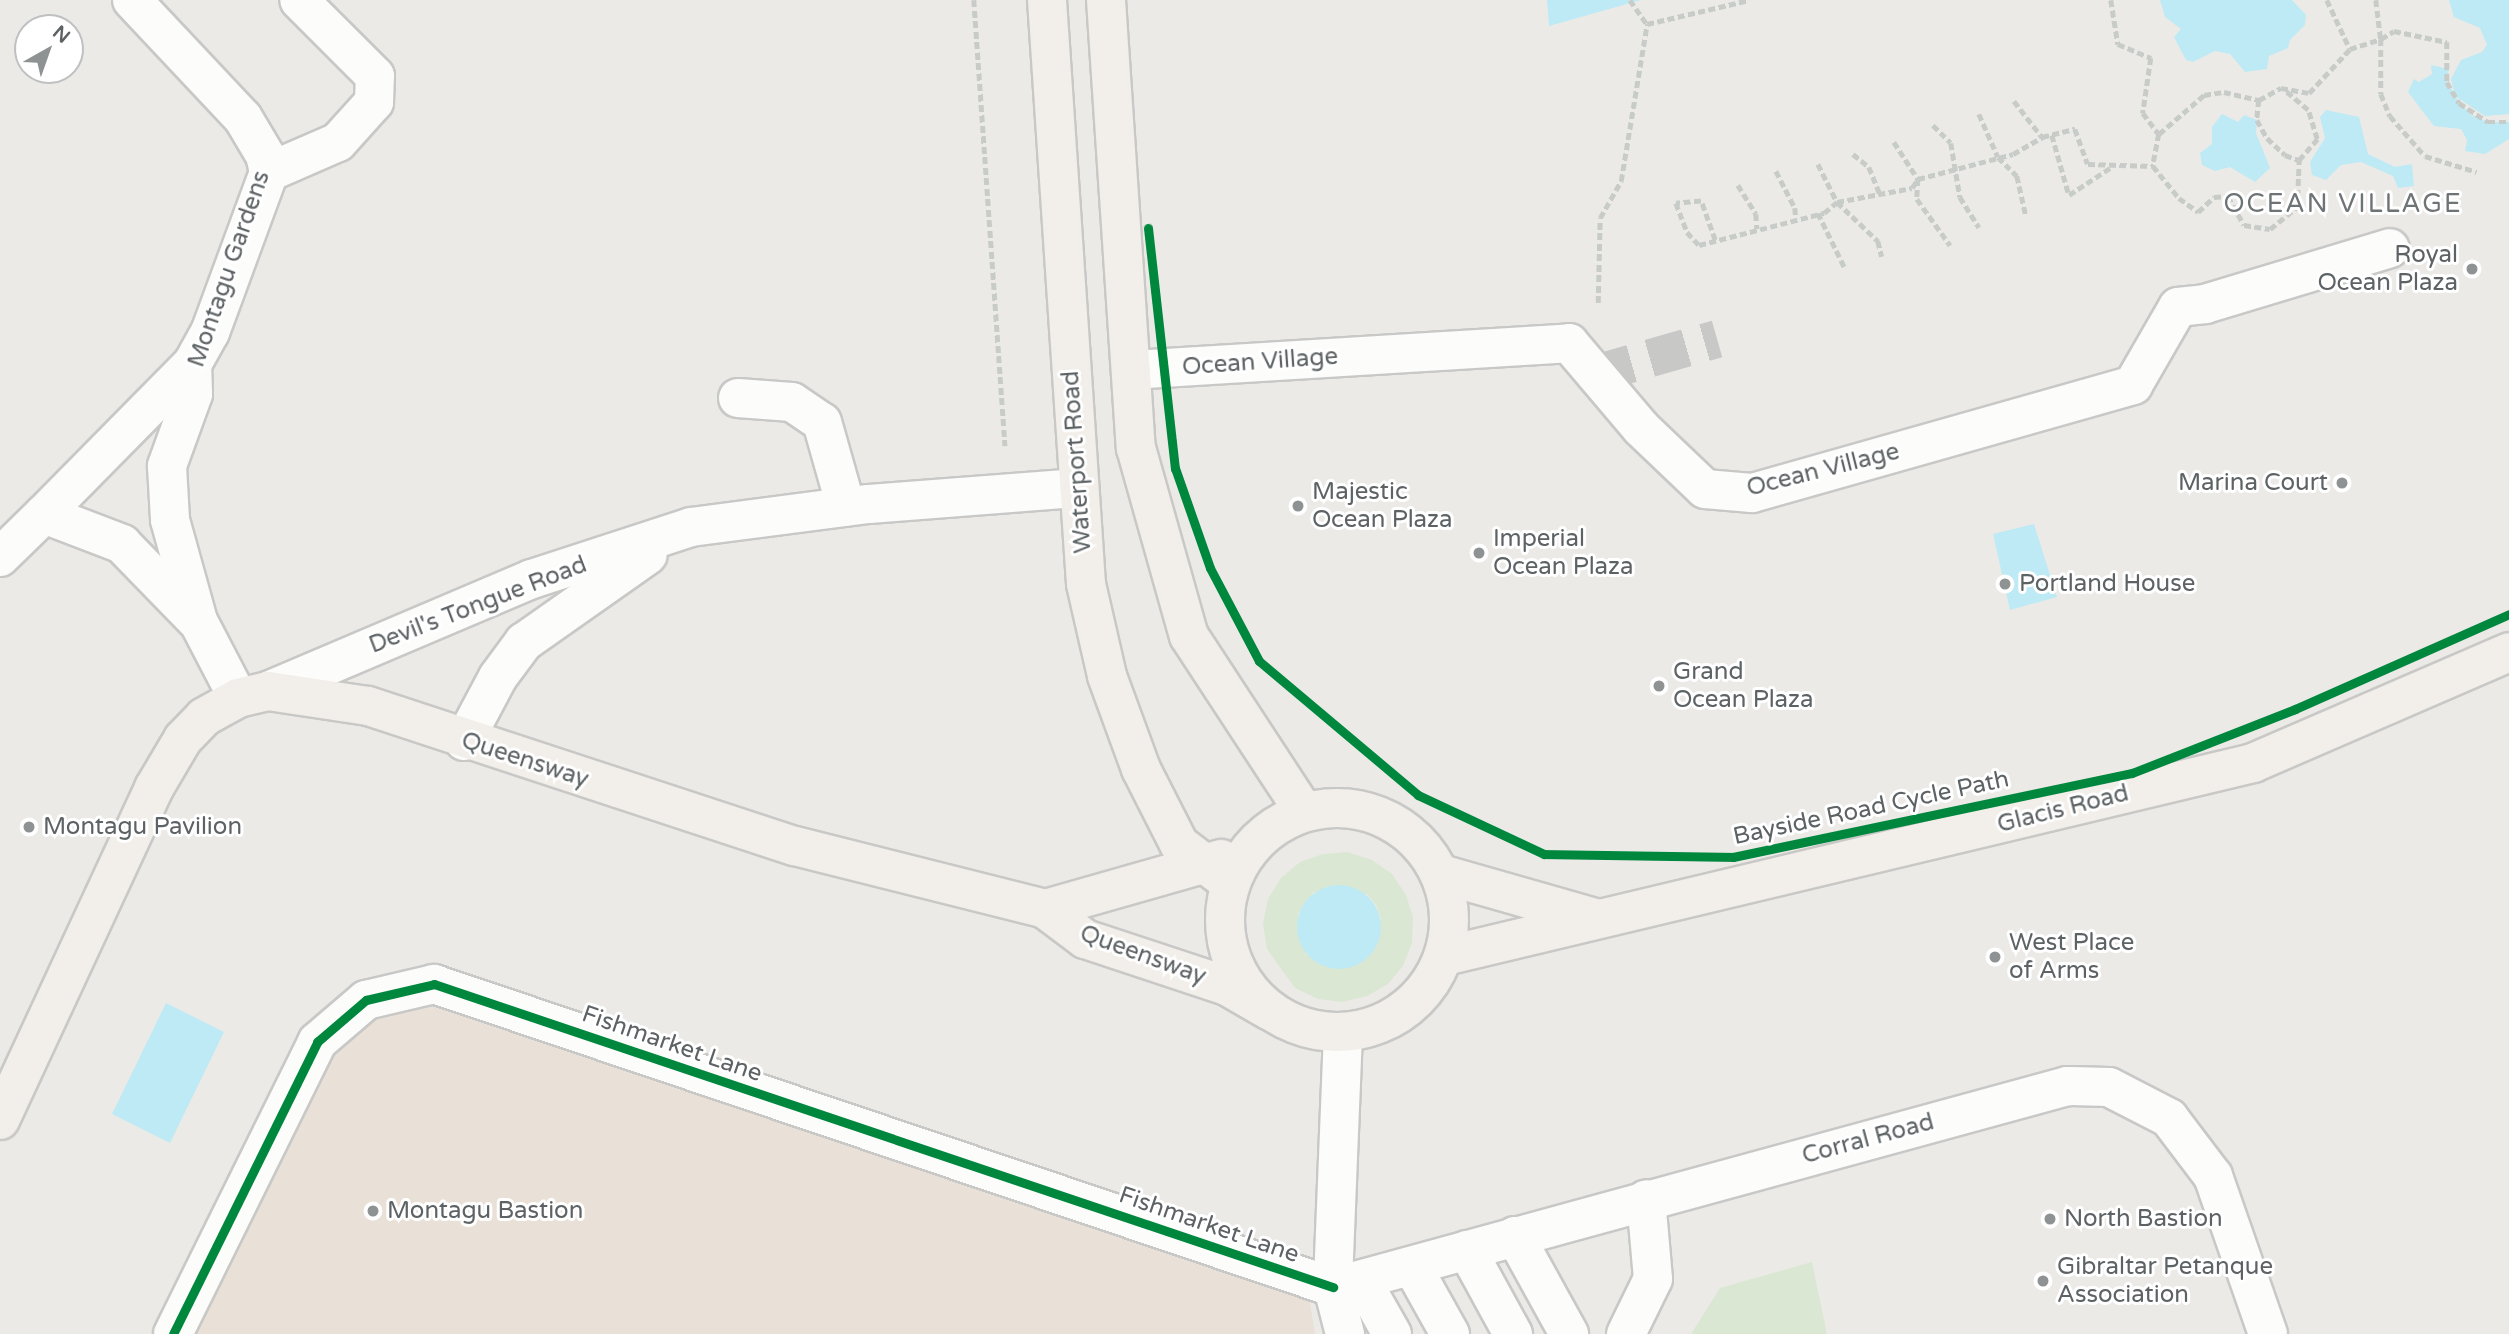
<!DOCTYPE html>
<html>
<head>
<meta charset="utf-8">
<style>
  body { margin:0 }
  #map { position:relative; width:2509px; height:1334px; overflow:hidden; background:#eceae7; font-family:"Varela Round",sans-serif }
  div>[style] { position:absolute }
  [style*='--x'] { left:calc(var(--x)*1px); top:calc(var(--y)*1px); width:calc(var(--w)*1px); rotate:calc(var(--a)*1deg) }
  .commercial>* { inset:0; background:#e9e1d7 }
  .green>* { inset:0; background:#dae7d3 }
  .water>* { inset:0; background:#bdeaf4 }
  .round { border-radius:50% }
  .minor-tunnel>* { height:38px; margin-top:-19px; transform-origin:0; background:repeating-linear-gradient(90deg,#c8c8c6 0 38px,transparent 0 57px) }
  .path>* { height:4.5px; margin-top:-2.25px; transform-origin:0; background:repeating-linear-gradient(90deg,#c8ccc9 0 7px,transparent 0 10.5px) }
  .roads { filter:drop-shadow(2px 0 #c8c8c7) drop-shadow(-2px 0 #c8c8c7) drop-shadow(0 2px #c8c8c7) drop-shadow(0 -2px #c8c8c7) }
  .minor>* { height:38px; margin:-19px; padding:0 19px; transform-origin:19px; border-radius:19px; background:#fcfcfb }
  .major>* { height:38px; margin:-19px; padding:0 19px; transform-origin:19px; border-radius:19px; background:#f2eee9 }
  .major>.ring { margin:-19px; padding:0; box-sizing:content-box; background:none; border:38px solid #f2eee9; border-radius:50% }
  .cycleway>* { height:9px; margin:-4.5px; padding:0 4.5px; transform-origin:4.5px; border-radius:4.5px; background:#00873e }
  .dots>* { width:19px; height:19px; translate:-50% -50%; box-sizing:border-box; border:4px solid #fff; border-radius:50% }
  span { translate:-50% -50%; white-space:nowrap; text-align:center; line-height:1.15; -webkit-text-stroke:6px #fff; paint-order:stroke }
  .poi-label { font-size:24px; color:#5d6264 }
  .right { translate:-100% -50%; text-align:right }
  .left { translate:0 -50%; text-align:left }
  .street-label { font-size:24px; color:#5d6264 }
  .neighbourhood-label { font-size:26px; color:#6e7476; letter-spacing:2px }
  .north { position:absolute; left:14px; top:14px; width:70px; height:70px; box-sizing:border-box; background:#fff; border:2px solid #bec0c1; border-radius:50%; rotate:40deg; font-size:19px; font-weight:700; line-height:28px; text-align:center; color:#5d6264 }
  .north::after { content:''; display:block; margin:auto; width:24px; height:32px; background:#8f9292; clip-path:polygon(50% 0,100% 100%,50% 72%,0 100%) }
</style>
</head>
<body>
<div id="map">
  <div class="commercial">
    <i style="clip-path:polygon(423px 996px,1309px 1297px,1315px 1334px,190px 1334px,311px 1083px,350px 1031px)"></i>
  </div>
  <div class="green">
    <i style="clip-path:polygon(evenodd,1347px 852px,1372px 860px,1392px 874px,1406px 895px,1413px 917px,1412px 943px,1403px 966px,1388px 984px,1367px 996px,1342px 1002px,1318px 999px,1295px 988px,1267px 949px,1263px 924px,1268px 899px,1281px 878px,1300px 862px,1323px 854px,1347px 852px,1314px 892px,1367px 894px,1376px 905px,1381px 919px,1357px 965px,1330px 968px,1306px 954px,1298px 914px,1314px 892px)"></i>
    <i style="clip-path:polygon(1812px 1262px,1827px 1334px,1691px 1334px,1720px 1288px)"></i>
  </div>
  <div class="water">
    <i style="clip-path:polygon(1547px 0,1641px 0,1549px 26px)"></i>
    <i style="clip-path:polygon(2160px 0,2292px 0,2306px 15px,2305px 25px,2290px 40px,2288px 48px,2269px 56px,2267px 69px,2245px 72px,2230px 54px,2215px 51px,2193px 62px,2186px 60px,2174px 37px,2181px 29px,2165px 17px)"></i>
    <i style="clip-path:polygon(2449px 0,2509px 0,2509px 114px,2485px 116px,2455px 96px,2471px 115px,2488px 122px,2509px 122px,2509px 139px,2485px 154px,2465px 151px,2467px 140px,2461px 129px,2434px 126px,2408px 92px,2414px 79px,2419px 82px,2432px 74px,2431px 65px,2449px 69px,2447px 82px,2455px 95px,2451px 79px,2461px 60px,2482px 52px,2487px 45px,2480px 28px,2454px 17px)"></i>
    <i style="clip-path:polygon(2326px 110px,2359px 117px,2368px 154px,2395px 167px,2412px 164px,2414px 186px,2398px 188px,2393px 176px,2361px 162px,2341px 165px,2326px 180px,2312px 175px,2310px 162px,2325px 138px,2320px 117px)"></i>
    <i style="clip-path:polygon(2222px 114px,2238px 122px,2244px 115px,2257px 120px,2256px 133px,2270px 168px,2255px 182px,2230px 167px,2215px 171px,2202px 165px,2200px 153px,2212px 144px,2212px 127px)"></i>
    <i style="clip-path:polygon(2034px 524px,2057px 597px,2010px 610px,1993px 534px)"></i>
    <i class="round" style="left:1297px;top:885px;width:84px;height:84px"></i>
    <i style="clip-path:polygon(166px 1003px,224px 1032px,170px 1143px,112px 1114px)"></i>
  </div>
  <div class="minor-tunnel">
    <i style="--x:1595;--y:374;--w:127;--a:-16"></i>
  </div>
  <div class="path">
    <i style="--x:974;--y:0;--w:447;--a:86"></i>
    <i style="--x:1630;--y:0;--w:29;--a:55"></i>
    <i style="--x:1647;--y:24;--w:105;--a:-13.2"></i>
    <i style="--x:2111;--y:0;--w:45;--a:81"></i>
    <i style="--x:2118;--y:44;--w:36;--a:23"></i>
    <i style="--x:2151;--y:58;--w:56;--a:98.3"></i>
    <i style="--x:2143;--y:113;--w:26;--a:53"></i>
    <i style="--x:2159;--y:134;--w:60;--a:-40.9"></i>
    <i style="--x:2204;--y:95;--w:20;--a:-9"></i>
    <i style="--x:2224;--y:92;--w:36;--a:13"></i>
    <i style="--x:2259;--y:100;--w:25;--a:-29"></i>
    <i style="--x:2281;--y:88;--w:28;--a:10"></i>
    <i style="--x:2309;--y:93;--w:60;--a:-47"></i>
    <i style="--x:2350;--y:49;--w:33;--a:-18"></i>
    <i style="--x:2381;--y:39;--w:55;--a:90"></i>
    <i style="--x:2381;--y:94;--w:24;--a:68"></i>
    <i style="--x:2390;--y:116;--w:53;--a:48.8"></i>
    <i style="--x:2425;--y:156;--w:54;--a:17.1"></i>
    <i style="--x:2327;--y:0;--w:54;--a:64.9"></i>
    <i style="--x:2376;--y:0;--w:39;--a:83"></i>
    <i style="--x:2381;--y:39;--w:15;--a:-32"></i>
    <i style="--x:2394;--y:31;--w:54;--a:11.7"></i>
    <i style="--x:2447;--y:42;--w:40;--a:90"></i>
    <i style="--x:2447;--y:82;--w:24;--a:60"></i>
    <i style="--x:2459;--y:103;--w:35;--a:33"></i>
    <i style="--x:2488;--y:122;--w:21;--a:0"></i>
    <i style="--x:2259;--y:100;--w:20;--a:96"></i>
    <i style="--x:2257;--y:120;--w:21;--a:61"></i>
    <i style="--x:2267;--y:138;--w:25;--a:43"></i>
    <i style="--x:2285;--y:155;--w:15;--a:20"></i>
    <i style="--x:2014;--y:101;--w:46;--a:52.1"></i>
    <i style="--x:1979;--y:114;--w:47;--a:66.2"></i>
    <i style="--x:1998;--y:157;--w:27;--a:45"></i>
    <i style="--x:2017;--y:176;--w:41;--a:77.3"></i>
    <i style="--x:1933;--y:125;--w:25;--a:45"></i>
    <i style="--x:1951;--y:143;--w:55;--a:80.5"></i>
    <i style="--x:1960;--y:197;--w:36;--a:58"></i>
    <i style="--x:2159;--y:134;--w:33;--a:101"></i>
    <i style="--x:2153;--y:166;--w:41;--a:50.9"></i>
    <i style="--x:2179;--y:198;--w:24;--a:36"></i>
    <i style="--x:2198;--y:212;--w:22;--a:-43"></i>
    <i style="--x:2214;--y:197;--w:14;--a:-4"></i>
    <i style="--x:2228;--y:196;--w:33;--a:61"></i>
    <i style="--x:2244;--y:225;--w:26;--a:9"></i>
    <i style="--x:2270;--y:229;--w:35;--a:-39"></i>
    <i style="--x:2297;--y:207;--w:47;--a:-87.6"></i>
    <i style="--x:2299;--y:160;--w:28;--a:-49"></i>
    <i style="--x:2317;--y:139;--w:30;--a:-107"></i>
    <i style="--x:2308;--y:110;--w:31;--a:-140"></i>
    <i style="--x:2052;--y:135;--w:62;--a:74.2"></i>
    <i style="--x:2069;--y:195;--w:49;--a:-33.4"></i>
    <i style="--x:1894;--y:142;--w:44;--a:57"></i>
    <i style="--x:1918;--y:179;--w:20;--a:93"></i>
    <i style="--x:1917;--y:199;--w:57;--a:54.3"></i>
    <i style="--x:1853;--y:154;--w:21;--a:39"></i>
    <i style="--x:1869;--y:167;--w:29;--a:68"></i>
    <i style="--x:1818;--y:164;--w:42;--a:63.4"></i>
    <i style="--x:1837;--y:202;--w:57;--a:43.6"></i>
    <i style="--x:1878;--y:241;--w:16;--a:76"></i>
    <i style="--x:1776;--y:171;--w:42;--a:62.8"></i>
    <i style="--x:1795;--y:208;--w:11;--a:85"></i>
    <i style="--x:1738;--y:185;--w:34;--a:58"></i>
    <i style="--x:1756;--y:214;--w:15;--a:86"></i>
    <i style="--x:1818;--y:213;--w:61;--a:63.9"></i>
    <i style="--x:1715;--y:240;--w:41;--a:-109.7"></i>
    <i style="--x:1701;--y:201;--w:25;--a:175"></i>
    <i style="--x:1676;--y:203;--w:31;--a:69"></i>
    <i style="--x:1687;--y:232;--w:18;--a:47"></i>
    <i style="--x:1699;--y:245;--w:129;--a:-14.4"></i>
    <i style="--x:1824;--y:213;--w:17;--a:-40"></i>
    <i style="--x:1837;--y:202;--w:76;--a:-10.6"></i>
    <i style="--x:1912;--y:188;--w:11;--a:-56"></i>
    <i style="--x:1918;--y:179;--w:98;--a:-14.7"></i>
    <i style="--x:2013;--y:154;--w:34;--a:-30"></i>
    <i style="--x:2042;--y:137;--w:34;--a:-14"></i>
    <i style="--x:2075;--y:129;--w:37;--a:70"></i>
    <i style="--x:2088;--y:164;--w:65;--a:1.8"></i>
    <i style="--x:1598;--y:303;--w:85;--a:-88.7"></i>
    <i style="--x:1600;--y:218;--w:43;--a:-60.4"></i>
    <i style="--x:1621;--y:181;--w:159;--a:-80.6"></i>
  </div>
  <div class="roads">
    <div class="minor">
      <i style="--x:132;--y:0;--w:162;--a:46.8"></i>
      <i style="--x:243;--y:118;--w:43;--a:59.3"></i>
      <i style="--x:265;--y:155;--w:17;--a:77"></i>
      <i style="--x:269;--y:172;--w:171;--a:110.2"></i>
      <i style="--x:210;--y:332;--w:37;--a:119"></i>
      <i style="--x:192;--y:364;--w:30;--a:88"></i>
      <i style="--x:193;--y:394;--w:77;--a:109.9"></i>
      <i style="--x:167;--y:466;--w:54;--a:86.8"></i>
      <i style="--x:170;--y:520;--w:105;--a:74.5"></i>
      <i style="--x:198;--y:621;--w:87;--a:62.5"></i>
      <i style="--x:269;--y:172;--w:75;--a:-23.5"></i>
      <i style="--x:338;--y:142;--w:54;--a:-48"></i>
      <i style="--x:374;--y:102;--w:26;--a:-88"></i>
      <i style="--x:375;--y:76;--w:107;--a:-135"></i>
      <i style="--x:1132;--y:370;--w:438;--a:-3.5"></i>
      <i style="--x:1569;--y:343;--w:111;--a:49.7"></i>
      <i style="--x:1641;--y:428;--w:88;--a:43.6"></i>
      <i style="--x:1705;--y:489;--w:47;--a:4.9"></i>
      <i style="--x:1752;--y:493;--w:396;--a:-15.8"></i>
      <i style="--x:2133;--y:385;--w:90;--a:-60"></i>
      <i style="--x:2178;--y:307;--w:27;--a:-6"></i>
      <i style="--x:2205;--y:304;--w:193;--a:-16.8"></i>
      <i style="--x:738;--y:398;--w:54;--a:4.2"></i>
      <i style="--x:792;--y:402;--w:36;--a:34"></i>
      <i style="--x:822;--y:422;--w:88;--a:74.2"></i>
      <i style="--x:44;--y:514;--w:211;--a:-45.4"></i>
      <i style="--x:0;--y:557;--w:62;--a:-44.3"></i>
      <i style="--x:44;--y:514;--w:84;--a:21"></i>
      <i style="--x:122;--y:544;--w:106;--a:45.8"></i>
      <i style="--x:268;--y:691;--w:287;--a:-23"></i>
      <i style="--x:532;--y:579;--w:167;--a:-18.1"></i>
      <i style="--x:691;--y:527;--w:179;--a:-7.4"></i>
      <i style="--x:869;--y:504;--w:210;--a:-4.4"></i>
      <i style="--x:464;--y:741;--w:72;--a:-62"></i>
      <i style="--x:498;--y:677;--w:44;--a:-53.4"></i>
      <i style="--x:524;--y:642;--w:151;--a:-35.1"></i>
      <i style="--x:1343;--y:1033;--w:254;--a:92.3"></i>
      <i style="--x:1333;--y:1287;--w:49;--a:75.7"></i>
      <i style="--x:1515;--y:1236;--w:112;--a:61.1"></i>
      <i style="--x:1467;--y:1250;--w:96;--a:61.3"></i>
      <i style="--x:1412;--y:1266;--w:78;--a:60.8"></i>
      <i style="--x:1362;--y:1281;--w:61;--a:60.5"></i>
      <i style="--x:1333;--y:1287;--w:761;--a:-15.31"></i>
      <i style="--x:2067;--y:1086;--w:42;--a:1.4"></i>
      <i style="--x:2109;--y:1087;--w:68;--a:27.3"></i>
      <i style="--x:2169;--y:1118;--w:73;--a:52.8"></i>
      <i style="--x:2213;--y:1176;--w:167;--a:70.8"></i>
      <i style="--x:173;--y:1334;--w:326;--a:-63.7"></i>
      <i style="--x:317;--y:1042;--w:65;--a:-40.6"></i>
      <i style="--x:366;--y:1000;--w:70;--a:-13.2"></i>
      <i style="--x:434;--y:984;--w:949;--a:18.63"></i>
      <i style="--x:1626;--y:1334;--w:61;--a:-63.9"></i>
      <i style="--x:1653;--y:1279;--w:80;--a:-95"></i>
    </div>
    <div class="major">
      <i style="--x:1047;--y:0;--w:585;--a:86.18"></i>
      <i style="--x:1086;--y:584;--w:94;--a:77.1"></i>
      <i style="--x:1107;--y:676;--w:99;--a:69.9"></i>
      <i style="--x:1141;--y:769;--w:84;--a:63.1"></i>
      <i style="--x:1179;--y:844;--w:64;--a:37.4"></i>
      <i style="--x:1106;--y:0;--w:449;--a:86.2"></i>
      <i style="--x:1136;--y:448;--w:195;--a:74.3"></i>
      <i style="--x:1189;--y:636;--w:210;--a:56.8"></i>
      <i class="ring" style="left:1225px;top:808px;width:186px;height:186px"></i>
      <i style="--x:1441;--y:874;--w:164;--a:15.9"></i>
      <i style="--x:1045;--y:909;--w:183;--a:-15.9"></i>
      <i style="--x:1445;--y:956;--w:831;--a:-13.43"></i>
      <i style="--x:2253;--y:763;--w:279;--a:-23.4"></i>
      <i style="--x:0;--y:1120;--w:366;--a:-65.1"></i>
      <i style="--x:154;--y:788;--w:57;--a:-59.4"></i>
      <i style="--x:183;--y:739;--w:30;--a:-46"></i>
      <i style="--x:204;--y:717;--w:39;--a:-29"></i>
      <i style="--x:238;--y:698;--w:31;--a:-13"></i>
      <i style="--x:268;--y:691;--w:101;--a:8.5"></i>
      <i style="--x:368;--y:706;--w:449;--a:18.2"></i>
      <i style="--x:795;--y:846;--w:258;--a:14.1"></i>
      <i style="--x:1045;--y:909;--w:50;--a:36.9"></i>
      <i style="--x:1085;--y:939;--w:150;--a:18.3"></i>
      <i style="--x:1227;--y:986;--w:50;--a:30.2"></i>
    </div>
  </div>
  <div class="cycleway">
    <i style="--x:1148;--y:228;--w:242;--a:83.6"></i>
    <i style="--x:1175;--y:468;--w:106;--a:70.7"></i>
    <i style="--x:1210;--y:568;--w:105;--a:62.2"></i>
    <i style="--x:1259;--y:661;--w:208;--a:40.1"></i>
    <i style="--x:1418;--y:795;--w:139;--a:25.1"></i>
    <i style="--x:1544;--y:854;--w:189;--a:0.9"></i>
    <i style="--x:1733;--y:857;--w:408;--a:-11.9"></i>
    <i style="--x:2132;--y:773;--w:175;--a:-21.4"></i>
    <i style="--x:2295;--y:709;--w:234;--a:-23.9"></i>
    <i style="--x:173;--y:1334;--w:326;--a:-63.7"></i>
    <i style="--x:317;--y:1042;--w:65;--a:-40.6"></i>
    <i style="--x:366;--y:1000;--w:70;--a:-13.2"></i>
    <i style="--x:434;--y:984;--w:949;--a:18.63"></i>
  </div>
  <div class="dots">
    <i style="left:2472px;top:269px;background:#8f9292"></i>
    <i style="left:2342px;top:483px;background:#8f9292"></i>
    <i style="left:1298px;top:506px;background:#8f9292"></i>
    <i style="left:1479px;top:553px;background:#8f9292"></i>
    <i style="left:2005px;top:584px;background:#8f9292"></i>
    <i style="left:1659px;top:686px;background:#8f9292"></i>
    <i style="left:29px;top:827px;background:#8f9292"></i>
    <i style="left:1995px;top:957px;background:#8f9292"></i>
    <i style="left:373px;top:1211px;background:#8f9292"></i>
    <i style="left:2050px;top:1219px;background:#8f9292"></i>
    <i style="left:2043px;top:1281px;background:#8f9292"></i>
  </div>
  <div class="poi-label">
    <span class="right" style="left:2458px;top:269px">Royal<br>Ocean Plaza</span>
    <span class="right" style="left:2328px;top:483px">Marina Court</span>
    <span class="left" style="left:1312px;top:506px">Majestic<br>Ocean Plaza</span>
    <span class="left" style="left:1493px;top:553px">Imperial<br>Ocean Plaza</span>
    <span class="left" style="left:2019px;top:584px">Portland House</span>
    <span class="left" style="left:1673px;top:686px">Grand<br>Ocean Plaza</span>
    <span class="left" style="left:43px;top:827px">Montagu Pavilion</span>
    <span class="left" style="left:2009px;top:957px">West Place<br>of Arms</span>
    <span class="left" style="left:387px;top:1211px">Montagu Bastion</span>
    <span class="left" style="left:2064px;top:1219px">North Bastion</span>
    <span class="left" style="left:2057px;top:1281px">Gibraltar Petanque<br>Association</span>
  </div>
  <div class="street-label">
    <span style="left:229px;top:269px;rotate:-71deg">Montagu Gardens</span>
    <span style="left:1260px;top:362px;rotate:-4deg">Ocean Village</span>
    <span style="left:1077px;top:462px;rotate:-94deg">Waterport Road</span>
    <span style="left:1823px;top:470px;rotate:-14deg">Ocean Village</span>
    <span style="left:478px;top:605px;rotate:-21deg">Devil's Tongue Road</span>
    <span style="left:525px;top:760px;rotate:18deg">Queensway</span>
    <span style="left:1871px;top:808px;rotate:-12deg">Bayside Road Cycle Path</span>
    <span style="left:2063px;top:809px;rotate:-14deg">Glacis Road</span>
    <span style="left:1143px;top:955px;rotate:20deg">Queensway</span>
    <span style="left:672px;top:1044px;rotate:19deg">Fishmarket Lane</span>
    <span style="left:1868px;top:1139px;rotate:-15deg">Corral Road</span>
    <span style="left:1209px;top:1225px;rotate:19deg">Fishmarket Lane</span>
  </div>
  <div class="neighbourhood-label">
    <span style="left:2343px;top:204px">OCEAN VILLAGE</span>
  </div>
  <div class="north">N</div>
</div>
</body>
</html>
